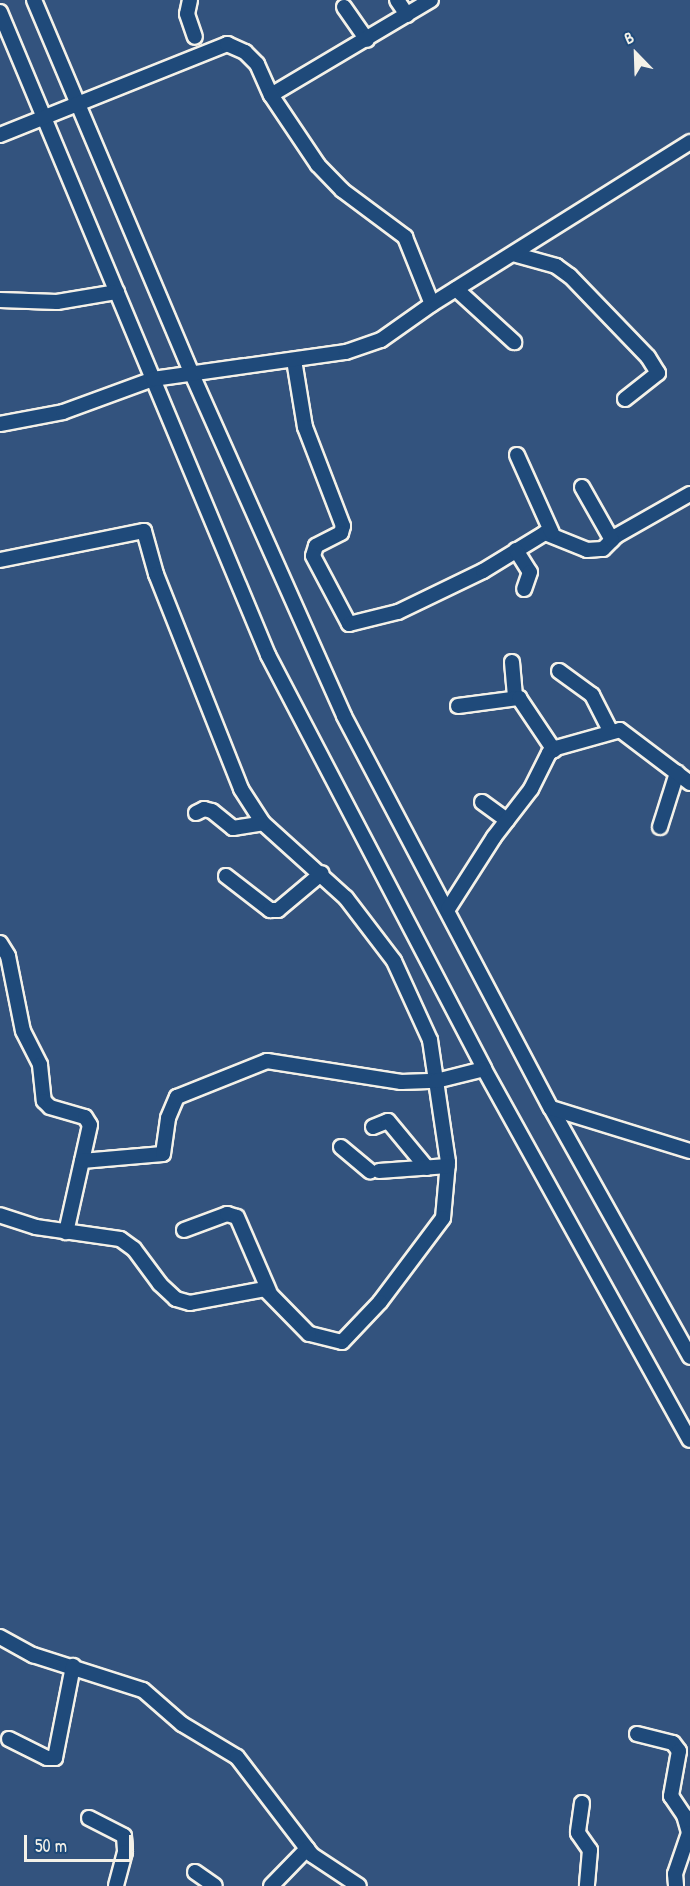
<!DOCTYPE html>
<html>
<head>
<meta charset="utf-8">
<style>
  body { margin:0 }
  #map { position:relative; width:690px; height:1886px; overflow:hidden; background:#33537e; font-family:"Patrick Hand",sans-serif }
  div>[style] { position:absolute }
  [style*='--x'] { left:calc(var(--x)*1px); top:calc(var(--y)*1px); width:calc(var(--w)*1px); rotate:calc(var(--a)*1deg) }
  .roads { filter:drop-shadow(2px 0 #f4f1e8) drop-shadow(-2px 0 #f4f1e8) drop-shadow(0 2px #f4f1e8) drop-shadow(0 -2px #f4f1e8) }
  .minor>* { height:14px; margin:-7px; padding:0 7px; transform-origin:7px; border-radius:7px; background:#1f4a7a }
  span { translate:-50% -50%; white-space:nowrap; text-align:center; line-height:1.15; -webkit-text-stroke:6px #1f4a7a; paint-order:stroke }
  .north { position:absolute; left:606px; top:24px; width:60px; height:60px; -webkit-text-stroke:4px #1f4a7a; paint-order:stroke; rotate:337deg; font-size:16px; font-weight:700; line-height:24px; text-align:center; color:#f4f1e8 }
  .north::after { content:''; display:block; margin:auto; width:21px; height:27px; background:#f4f1e8; clip-path:polygon(50% 0,100% 100%,50% 72%,0 100%) }
  .scale { position:absolute; left:24px; top:1835px; width:108px; height:27px; box-sizing:border-box; border:3px solid #f4f1e8; border-top:0; padding-left:8px; font-size:18px; line-height:21px; white-space:nowrap; color:#f4f1e8; -webkit-text-stroke:4px #1f4a7a; paint-order:stroke }
</style>
</head>
<body>
<div id="map">
  <div class="roads">
    <div class="minor">
      <i style="--x:34;--y:0;--w:404;--a:67.1"></i>
      <i style="--x:191;--y:372;--w:376;--a:66"></i>
      <i style="--x:344;--y:716;--w:443;--a:62.2"></i>
      <i style="--x:551;--y:1108;--w:285;--a:60.8"></i>
      <i style="--x:190;--y:0;--w:14;--a:102"></i>
      <i style="--x:187;--y:14;--w:24;--a:71"></i>
      <i style="--x:397;--y:0;--w:18;--a:56"></i>
      <i style="--x:344;--y:7;--w:40;--a:55.1"></i>
      <i style="--x:0;--y:12;--w:697;--a:67.37"></i>
      <i style="--x:268;--y:655;--w:467;--a:62.4"></i>
      <i style="--x:484;--y:1069;--w:424;--a:61"></i>
      <i style="--x:271;--y:95;--w:186;--a:-30.7"></i>
      <i style="--x:0;--y:135;--w:245;--a:-21.8"></i>
      <i style="--x:227;--y:44;--w:20;--a:24"></i>
      <i style="--x:245;--y:52;--w:17;--a:45"></i>
      <i style="--x:257;--y:64;--w:34;--a:66"></i>
      <i style="--x:271;--y:95;--w:84;--a:56.1"></i>
      <i style="--x:318;--y:165;--w:35;--a:46"></i>
      <i style="--x:342;--y:190;--w:79;--a:36.7"></i>
      <i style="--x:405;--y:237;--w:72;--a:68.1"></i>
      <i style="--x:513;--y:254;--w:45;--a:15.6"></i>
      <i style="--x:556;--y:266;--w:17;--a:36"></i>
      <i style="--x:570;--y:276;--w:112;--a:46.1"></i>
      <i style="--x:648;--y:357;--w:19;--a:58"></i>
      <i style="--x:658;--y:373;--w:42;--a:141.8"></i>
      <i style="--x:456;--y:289;--w:79;--a:42.4"></i>
      <i style="--x:0;--y:300;--w:57;--a:2"></i>
      <i style="--x:57;--y:302;--w:61;--a:-9.5"></i>
      <i style="--x:294;--y:360;--w:68;--a:80.7"></i>
      <i style="--x:305;--y:427;--w:106;--a:69"></i>
      <i style="--x:343;--y:526;--w:7;--a:106"></i>
      <i style="--x:341;--y:533;--w:28;--a:153"></i>
      <i style="--x:316;--y:546;--w:10;--a:107"></i>
      <i style="--x:313;--y:556;--w:77;--a:62.1"></i>
      <i style="--x:349;--y:624;--w:50;--a:-13.8"></i>
      <i style="--x:398;--y:612;--w:94;--a:-25.8"></i>
      <i style="--x:483;--y:571;--w:73;--a:-31.5"></i>
      <i style="--x:545;--y:533;--w:45;--a:22"></i>
      <i style="--x:587;--y:550;--w:16;--a:-4"></i>
      <i style="--x:603;--y:549;--w:18;--a:-45"></i>
      <i style="--x:616;--y:536;--w:85;--a:-29.6"></i>
      <i style="--x:0;--y:424;--w:64;--a:-10.8"></i>
      <i style="--x:63;--y:412;--w:96;--a:-20.1"></i>
      <i style="--x:153;--y:379;--w:195;--a:-8"></i>
      <i style="--x:346;--y:352;--w:37;--a:-19"></i>
      <i style="--x:381;--y:340;--w:62;--a:-35.2"></i>
      <i style="--x:432;--y:304;--w:305;--a:-32.1"></i>
      <i style="--x:517;--y:455;--w:85;--a:65.8"></i>
      <i style="--x:582;--y:487;--w:61;--a:60.5"></i>
      <i style="--x:516;--y:550;--w:26;--a:58"></i>
      <i style="--x:530;--y:572;--w:18;--a:109"></i>
      <i style="--x:0;--y:560;--w:147;--a:-11.4"></i>
      <i style="--x:144;--y:531;--w:45;--a:74.4"></i>
      <i style="--x:156;--y:574;--w:231;--a:68.4"></i>
      <i style="--x:241;--y:789;--w:40;--a:57.1"></i>
      <i style="--x:263;--y:823;--w:112;--a:42.1"></i>
      <i style="--x:346;--y:898;--w:79;--a:52.7"></i>
      <i style="--x:394;--y:961;--w:87;--a:65.5"></i>
      <i style="--x:430;--y:1040;--w:123;--a:81.6"></i>
      <i style="--x:448;--y:1162;--w:56;--a:95.1"></i>
      <i style="--x:443;--y:1218;--w:105;--a:126.9"></i>
      <i style="--x:380;--y:1302;--w:55;--a:133.5"></i>
      <i style="--x:342;--y:1342;--w:34;--a:-166"></i>
      <i style="--x:309;--y:1334;--w:63;--a:-134.4"></i>
      <i style="--x:265;--y:1289;--w:76;--a:169.4"></i>
      <i style="--x:190;--y:1303;--w:15;--a:-164"></i>
      <i style="--x:176;--y:1299;--w:22;--a:-137"></i>
      <i style="--x:160;--y:1284;--w:44;--a:-126.6"></i>
      <i style="--x:134;--y:1249;--w:17;--a:-144"></i>
      <i style="--x:120;--y:1239;--w:85;--a:-171.9"></i>
      <i style="--x:36;--y:1227;--w:38;--a:-162"></i>
      <i style="--x:512;--y:662;--w:35;--a:85"></i>
      <i style="--x:559;--y:671;--w:41;--a:36"></i>
      <i style="--x:592;--y:695;--w:39;--a:63"></i>
      <i style="--x:458;--y:706;--w:62;--a:-7.5"></i>
      <i style="--x:519;--y:698;--w:63;--a:56.1"></i>
      <i style="--x:482;--y:802;--w:31;--a:36"></i>
      <i style="--x:196;--y:813;--w:9;--a:-27"></i>
      <i style="--x:204;--y:809;--w:8;--a:14"></i>
      <i style="--x:212;--y:811;--w:27;--a:39"></i>
      <i style="--x:233;--y:828;--w:30;--a:-9"></i>
      <i style="--x:660;--y:827;--w:57;--a:-72.5"></i>
      <i style="--x:226;--y:876;--w:56;--a:37.7"></i>
      <i style="--x:270;--y:910;--w:8;--a:0"></i>
      <i style="--x:278;--y:910;--w:57;--a:-40.1"></i>
      <i style="--x:448;--y:909;--w:85;--a:-57.4"></i>
      <i style="--x:494;--y:837;--w:61;--a:-52.4"></i>
      <i style="--x:531;--y:789;--w:40;--a:-63.4"></i>
      <i style="--x:549;--y:753;--w:9;--a:-36"></i>
      <i style="--x:556;--y:748;--w:66;--a:-15.7"></i>
      <i style="--x:620;--y:730;--w:88;--a:37.1"></i>
      <i style="--x:0;--y:943;--w:15;--a:58"></i>
      <i style="--x:8;--y:956;--w:76;--a:78.7"></i>
      <i style="--x:23;--y:1031;--w:38;--a:63"></i>
      <i style="--x:40;--y:1065;--w:36;--a:84"></i>
      <i style="--x:44;--y:1101;--w:8;--a:45"></i>
      <i style="--x:50;--y:1107;--w:36;--a:16"></i>
      <i style="--x:85;--y:1117;--w:9;--a:58"></i>
      <i style="--x:90;--y:1125;--w:110;--a:102.6"></i>
      <i style="--x:551;--y:1108;--w:145;--a:17.2"></i>
      <i style="--x:373;--y:1127;--w:16;--a:-22"></i>
      <i style="--x:388;--y:1121;--w:61;--a:50.3"></i>
      <i style="--x:341;--y:1147;--w:38;--a:40"></i>
      <i style="--x:82;--y:1161;--w:81;--a:-4.9"></i>
      <i style="--x:163;--y:1154;--w:36;--a:-82"></i>
      <i style="--x:168;--y:1118;--w:23;--a:-67"></i>
      <i style="--x:177;--y:1097;--w:97;--a:-21.8"></i>
      <i style="--x:267;--y:1061;--w:136;--a:8.9"></i>
      <i style="--x:401;--y:1082;--w:35;--a:-2"></i>
      <i style="--x:436;--y:1081;--w:49;--a:-14"></i>
      <i style="--x:379;--y:1171;--w:69;--a:-4.1"></i>
      <i style="--x:184;--y:1230;--w:46;--a:-20.4"></i>
      <i style="--x:227;--y:1214;--w:10;--a:17"></i>
      <i style="--x:237;--y:1217;--w:81;--a:66.6"></i>
      <i style="--x:0;--y:1637;--w:38;--a:29"></i>
      <i style="--x:33;--y:1655;--w:115;--a:17.7"></i>
      <i style="--x:143;--y:1690;--w:52;--a:41.1"></i>
      <i style="--x:182;--y:1724;--w:64;--a:31"></i>
      <i style="--x:237;--y:1757;--w:123;--a:52.6"></i>
      <i style="--x:312;--y:1855;--w:56;--a:33.4"></i>
      <i style="--x:637;--y:1734;--w:37;--a:14"></i>
      <i style="--x:673;--y:1743;--w:10;--a:53"></i>
      <i style="--x:679;--y:1751;--w:46;--a:100.1"></i>
      <i style="--x:671;--y:1796;--w:23;--a:56"></i>
      <i style="--x:684;--y:1815;--w:19;--a:74"></i>
      <i style="--x:689;--y:1833;--w:43;--a:108.9"></i>
      <i style="--x:675;--y:1874;--w:12;--a:85"></i>
      <i style="--x:9;--y:1739;--w:42;--a:26.6"></i>
      <i style="--x:47;--y:1758;--w:8;--a:0"></i>
      <i style="--x:55;--y:1758;--w:94;--a:-78.9"></i>
      <i style="--x:582;--y:1803;--w:30;--a:98"></i>
      <i style="--x:578;--y:1833;--w:21;--a:55"></i>
      <i style="--x:590;--y:1850;--w:36;--a:95"></i>
      <i style="--x:89;--y:1818;--w:39;--a:27"></i>
      <i style="--x:124;--y:1836;--w:16;--a:86"></i>
      <i style="--x:125;--y:1852;--w:35;--a:105"></i>
      <i style="--x:195;--y:1872;--w:24;--a:35"></i>
      <i style="--x:271;--y:1886;--w:52;--a:-45.8"></i>
    </div>
  </div>
  <div class="north">B</div>
  <div class="scale">50 m</div>
</div>
</body>
</html>
